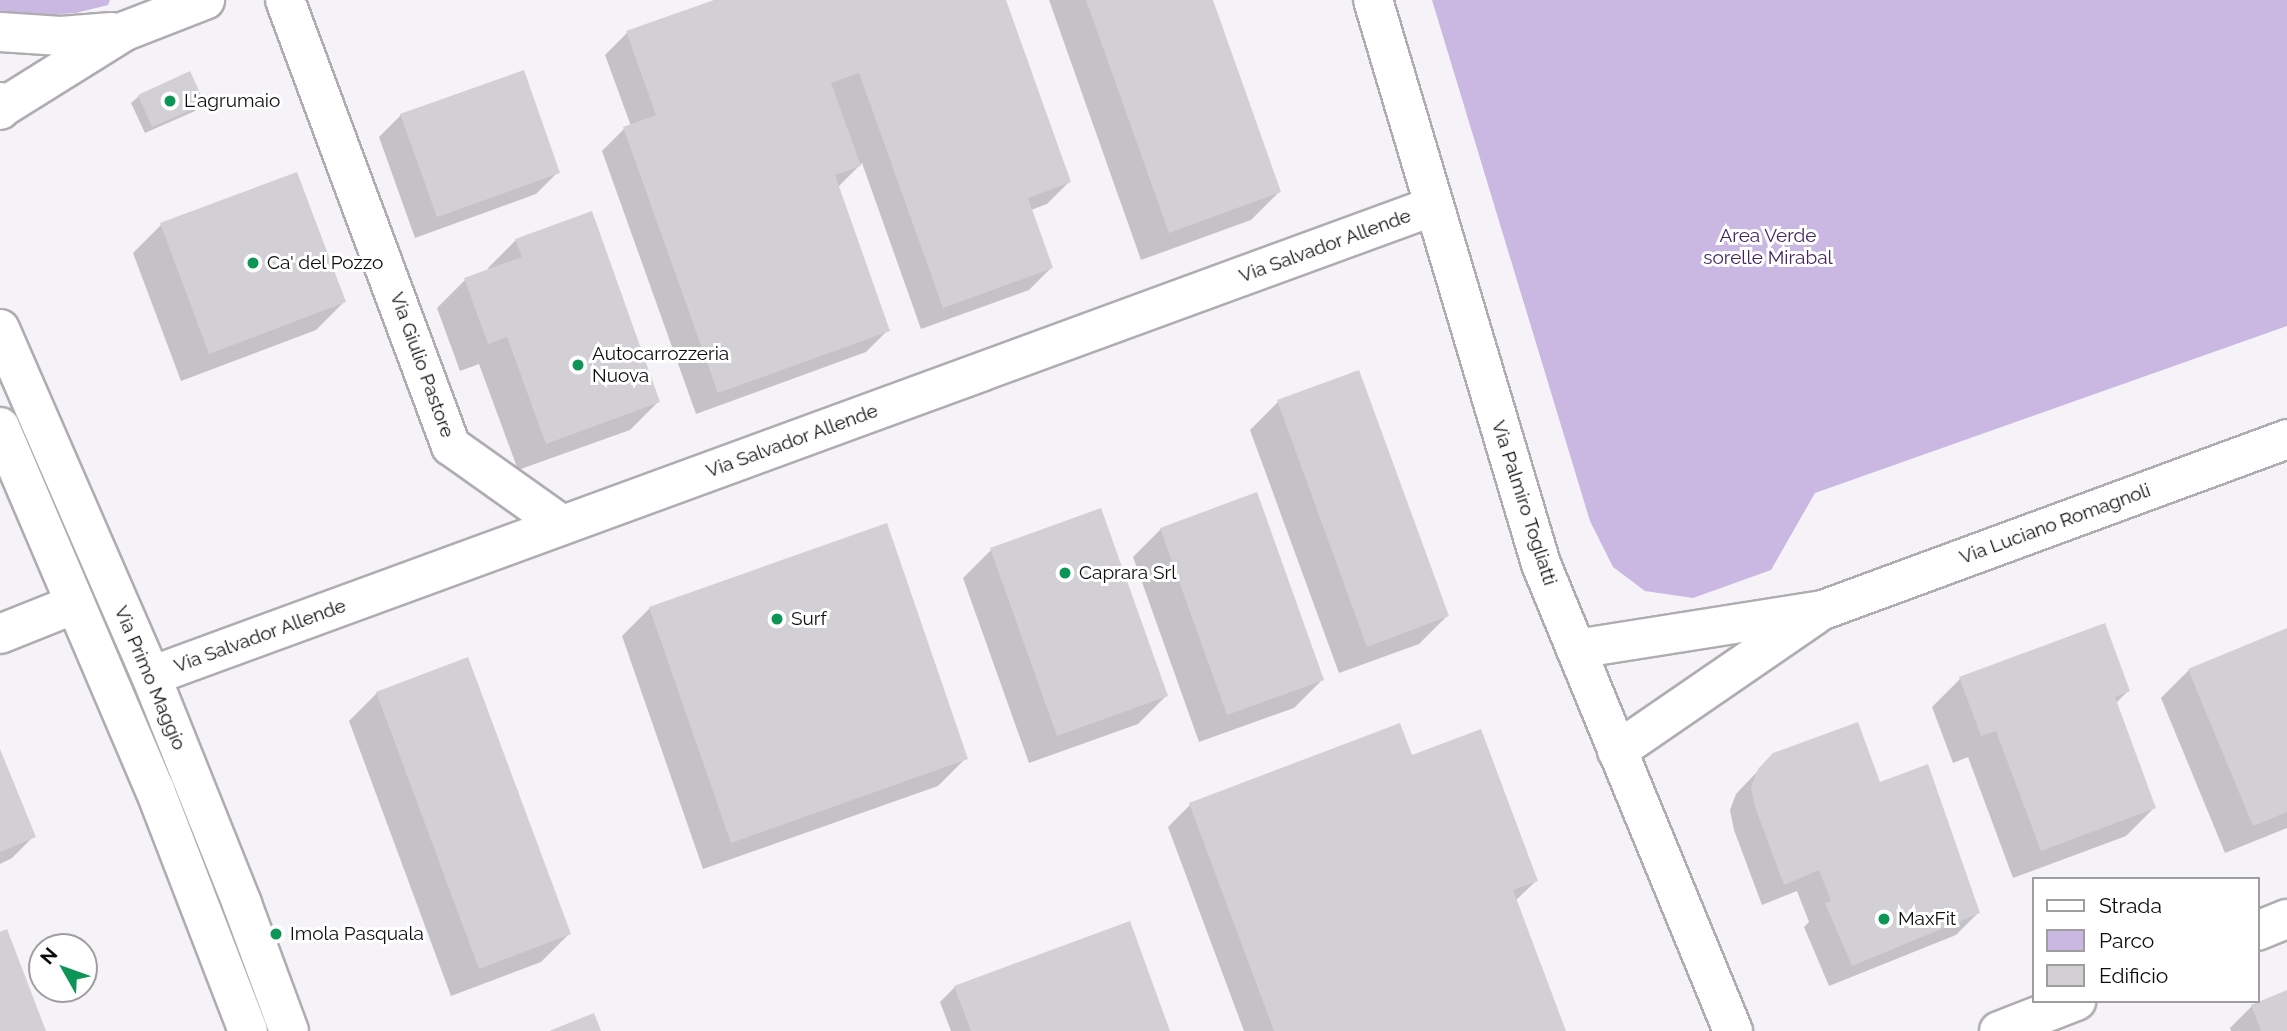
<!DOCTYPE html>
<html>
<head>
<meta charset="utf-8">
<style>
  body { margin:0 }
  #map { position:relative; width:2287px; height:1031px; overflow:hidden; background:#f5f3f8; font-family:Raleway,sans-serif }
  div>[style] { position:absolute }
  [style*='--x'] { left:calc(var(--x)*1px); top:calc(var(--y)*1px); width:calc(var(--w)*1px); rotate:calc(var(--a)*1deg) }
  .green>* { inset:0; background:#cab7e2 }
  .shadow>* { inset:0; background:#0003 }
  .building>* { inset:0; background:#d2d0d4 }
  .roads { filter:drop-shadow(2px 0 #afadb2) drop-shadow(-2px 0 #afadb2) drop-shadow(0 2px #afadb2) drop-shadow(0 -2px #afadb2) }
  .minor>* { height:38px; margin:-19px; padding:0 19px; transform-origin:19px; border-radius:19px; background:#fff }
  .tertiary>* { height:38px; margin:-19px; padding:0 19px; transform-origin:19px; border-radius:19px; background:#fff }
  .dots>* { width:19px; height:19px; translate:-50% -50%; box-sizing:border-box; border:4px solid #fff; border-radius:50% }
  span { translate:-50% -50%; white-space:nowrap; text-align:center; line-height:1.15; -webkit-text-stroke:6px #fff; paint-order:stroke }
  .poi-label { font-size:19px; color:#0d0d0e }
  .left { translate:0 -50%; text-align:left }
  .park-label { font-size:19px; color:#432461 }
  .street-label { font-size:19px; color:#0d0d0e }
  .legend { position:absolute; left:2032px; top:877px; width:228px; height:126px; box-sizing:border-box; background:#fff; border:2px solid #9e9e9f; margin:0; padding:9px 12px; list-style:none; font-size:21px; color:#0d0d0e }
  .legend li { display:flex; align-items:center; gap:14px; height:35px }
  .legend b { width:35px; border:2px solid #9e9e9f }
  .north { position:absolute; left:28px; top:933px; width:70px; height:70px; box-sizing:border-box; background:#fff; border:2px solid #9e9e9f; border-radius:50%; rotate:310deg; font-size:19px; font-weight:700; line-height:28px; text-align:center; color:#0d0d0e }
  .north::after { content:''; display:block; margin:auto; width:24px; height:32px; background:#0d9555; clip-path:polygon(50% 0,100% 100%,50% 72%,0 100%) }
</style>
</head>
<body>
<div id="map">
  <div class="green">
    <i style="clip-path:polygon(0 0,110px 0,108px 5px,76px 13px,19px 17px,0 13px)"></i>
    <i style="clip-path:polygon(1432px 0,2287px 0,2287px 326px,1815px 493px,1771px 570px,1693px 598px,1645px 591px,1613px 567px,1590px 521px)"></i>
  </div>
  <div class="shadow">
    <i style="clip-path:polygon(719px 0,1004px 0,1069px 182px,1047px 204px,1031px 210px,1051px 268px,1029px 290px,921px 329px,862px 163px,838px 187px,888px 330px,866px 352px,696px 414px,602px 151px,624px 129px,631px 126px,605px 55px,627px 33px)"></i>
    <i style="clip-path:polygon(1049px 0,1211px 0,1279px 192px,1251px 220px,1141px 260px)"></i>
    <i style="clip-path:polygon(139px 96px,202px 104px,195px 111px,145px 133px,131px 103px)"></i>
    <i style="clip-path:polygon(401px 115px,558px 172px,536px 194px,415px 238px,379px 137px)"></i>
    <i style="clip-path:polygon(161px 225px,344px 302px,316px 330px,181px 381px,133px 253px)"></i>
    <i style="clip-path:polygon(516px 240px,658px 402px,630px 430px,518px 470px,479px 364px,460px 371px,437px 308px,465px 280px,489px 271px,488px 268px)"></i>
    <i style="clip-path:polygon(1278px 402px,1447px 616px,1419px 644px,1339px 673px,1250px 430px)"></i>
    <i style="clip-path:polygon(1161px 529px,1322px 680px,1294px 708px,1199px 742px,1133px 557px)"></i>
    <i style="clip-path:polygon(991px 550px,1166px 696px,1138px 724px,1029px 763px,963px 578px)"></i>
    <i style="clip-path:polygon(650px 608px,966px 758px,938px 786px,703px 869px,622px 636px)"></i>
    <i style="clip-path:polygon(2287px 630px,2287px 828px,2225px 853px,2161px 698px,2189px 670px)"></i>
    <i style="clip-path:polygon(1960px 679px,2128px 691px,2116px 703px,2154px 808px,2126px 836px,2013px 878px,1968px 757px,1953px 763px,1932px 707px)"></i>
    <i style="clip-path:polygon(377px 693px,569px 934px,541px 962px,451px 996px,349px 721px)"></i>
    <i style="clip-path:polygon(0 754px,34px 836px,12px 858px,0 864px)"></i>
    <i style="clip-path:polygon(1774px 754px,1978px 913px,1956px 935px,1829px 986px,1804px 927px,1809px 922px,1797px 891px,1762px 905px,1734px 830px,1730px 810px,1736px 794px)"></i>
    <i style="clip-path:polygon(1411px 758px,1536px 881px,1515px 901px,1564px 1031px,1244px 1031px,1168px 827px,1190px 805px)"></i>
    <i style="clip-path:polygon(955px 987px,1169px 1031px,951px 1031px,940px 1002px)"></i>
    <i style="clip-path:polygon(2287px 992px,2287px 1031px,2231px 1031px,2230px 1028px,2252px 1006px)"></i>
  </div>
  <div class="building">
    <i style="clip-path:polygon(714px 0,1006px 0,1071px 182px,1028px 198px,1053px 268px,943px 308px,859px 73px,831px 83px,861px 166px,835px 175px,890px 331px,718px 393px,623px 127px,656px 115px,626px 31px)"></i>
    <i style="clip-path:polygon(1086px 0,1213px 0,1281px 192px,1169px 233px)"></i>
    <i style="clip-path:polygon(524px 70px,560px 173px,437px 217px,400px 114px)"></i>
    <i style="clip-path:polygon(190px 71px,205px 104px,152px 127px,138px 95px)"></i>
    <i style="clip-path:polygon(297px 172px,346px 302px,209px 354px,160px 223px)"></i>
    <i style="clip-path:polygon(592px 211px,660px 402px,546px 444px,507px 337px,488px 344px,464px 278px,522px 257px,515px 239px)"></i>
    <i style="clip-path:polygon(1359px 370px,1449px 616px,1367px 647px,1277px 400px)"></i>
    <i style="clip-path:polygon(1257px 492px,1324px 680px,1227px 715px,1160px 528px)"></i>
    <i style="clip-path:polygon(1101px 508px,1168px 696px,1057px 736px,990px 548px)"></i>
    <i style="clip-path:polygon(887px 523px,968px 759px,731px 843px,649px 607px)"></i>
    <i style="clip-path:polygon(2105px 623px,2130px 691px,2115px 697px,2156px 808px,2041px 851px,1996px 731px,1981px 736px,1959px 677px)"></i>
    <i style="clip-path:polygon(2287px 628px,2287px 812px,2253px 826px,2188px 669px)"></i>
    <i style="clip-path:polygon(468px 657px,571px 934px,479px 969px,376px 692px)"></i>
    <i style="clip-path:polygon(1858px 722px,1880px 782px,1928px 764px,1980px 913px,1852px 966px,1825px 903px,1831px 901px,1819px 870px,1784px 885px,1755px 807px,1751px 787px,1758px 769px,1773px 753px)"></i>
    <i style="clip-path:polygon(1400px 723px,1412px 755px,1481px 729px,1538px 881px,1513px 890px,1566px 1031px,1274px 1031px,1189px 803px)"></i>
    <i style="clip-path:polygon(0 749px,36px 837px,0 852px)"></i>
    <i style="clip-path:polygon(1130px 921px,1170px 1031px,971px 1031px,954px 986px)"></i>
    <i style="clip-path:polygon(7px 929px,46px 1031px,0 1031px,0 932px)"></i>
    <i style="clip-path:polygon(2287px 990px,2287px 1031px,2261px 1031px,2251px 1005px)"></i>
    <i style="clip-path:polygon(594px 1013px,601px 1031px,549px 1031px)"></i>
  </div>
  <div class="roads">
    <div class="minor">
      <i style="--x:285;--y:0;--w:476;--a:69.6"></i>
      <i style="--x:451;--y:446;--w:136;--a:35.4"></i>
      <i style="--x:1373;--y:0;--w:588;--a:73.41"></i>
      <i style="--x:1541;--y:564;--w:505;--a:67.65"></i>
      <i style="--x:0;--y:32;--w:61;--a:3.8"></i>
      <i style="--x:61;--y:36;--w:51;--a:-4.5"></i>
      <i style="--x:0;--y:109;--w:147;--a:-32"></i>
      <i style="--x:125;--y:31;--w:86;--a:-21.2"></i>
      <i style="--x:0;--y:634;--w:81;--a:-21.8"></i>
      <i style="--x:1576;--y:649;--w:250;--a:-9"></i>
      <i style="--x:1823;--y:610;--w:495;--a:-20.2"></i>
      <i style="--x:151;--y:676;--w:1366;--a:-20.12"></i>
      <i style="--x:1617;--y:751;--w:240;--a:-34.5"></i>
      <i style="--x:2257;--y:931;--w:32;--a:-22"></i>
      <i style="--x:1999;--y:1031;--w:83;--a:-21.3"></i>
    </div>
    <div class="tertiary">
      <i style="--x:0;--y:102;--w:8;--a:90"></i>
      <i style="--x:0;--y:329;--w:378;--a:66.5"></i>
      <i style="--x:151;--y:676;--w:245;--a:68.2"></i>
      <i style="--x:242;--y:904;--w:135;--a:69.7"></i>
      <i style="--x:0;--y:427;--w:395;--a:66.9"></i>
      <i style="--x:155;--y:790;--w:258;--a:68.9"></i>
    </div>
  </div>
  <div class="dots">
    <i style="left:170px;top:101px;background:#0d9555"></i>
    <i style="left:253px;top:263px;background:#0d9555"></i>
    <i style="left:578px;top:365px;background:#0d9555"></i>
    <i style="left:1065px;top:573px;background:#0d9555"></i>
    <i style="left:777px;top:619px;background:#0d9555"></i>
    <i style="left:1884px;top:919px;background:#0d9555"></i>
    <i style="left:276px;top:934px;background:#0d9555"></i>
  </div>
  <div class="poi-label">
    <span class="left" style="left:184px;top:101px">L'agrumaio</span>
    <span class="left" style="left:267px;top:263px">Ca' del Pozzo</span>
    <span class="left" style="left:592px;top:365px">Autocarrozzeria<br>Nuova</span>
    <span class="left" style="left:1079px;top:573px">Caprara Srl</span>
    <span class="left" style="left:791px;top:619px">Surf</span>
    <span class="left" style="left:1898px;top:919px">MaxFit</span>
    <span class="left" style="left:290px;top:934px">Imola Pasquala</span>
  </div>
  <div class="park-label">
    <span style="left:1768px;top:247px">Area Verde<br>sorelle Mirabal</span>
  </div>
  <div class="street-label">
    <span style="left:1325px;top:246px;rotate:-20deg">Via Salvador Allende</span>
    <span style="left:422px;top:365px;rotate:70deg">Via Giulio Pastore</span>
    <span style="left:792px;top:441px;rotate:-20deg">Via Salvador Allende</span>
    <span style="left:1524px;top:503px;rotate:72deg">Via Palmiro Togliatti</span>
    <span style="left:2055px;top:524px;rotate:-20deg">Via Luciano Romagnoli</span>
    <span style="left:260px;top:636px;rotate:-20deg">Via Salvador Allende</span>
    <span style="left:150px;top:678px;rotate:67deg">Via Primo Maggio</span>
  </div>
  <ul class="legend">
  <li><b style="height:9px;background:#fff"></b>Strada</li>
  <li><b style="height:19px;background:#cab7e2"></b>Parco</li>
  <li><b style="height:19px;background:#d2d0d4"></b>Edificio</li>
  </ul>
  <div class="north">N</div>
</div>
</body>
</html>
